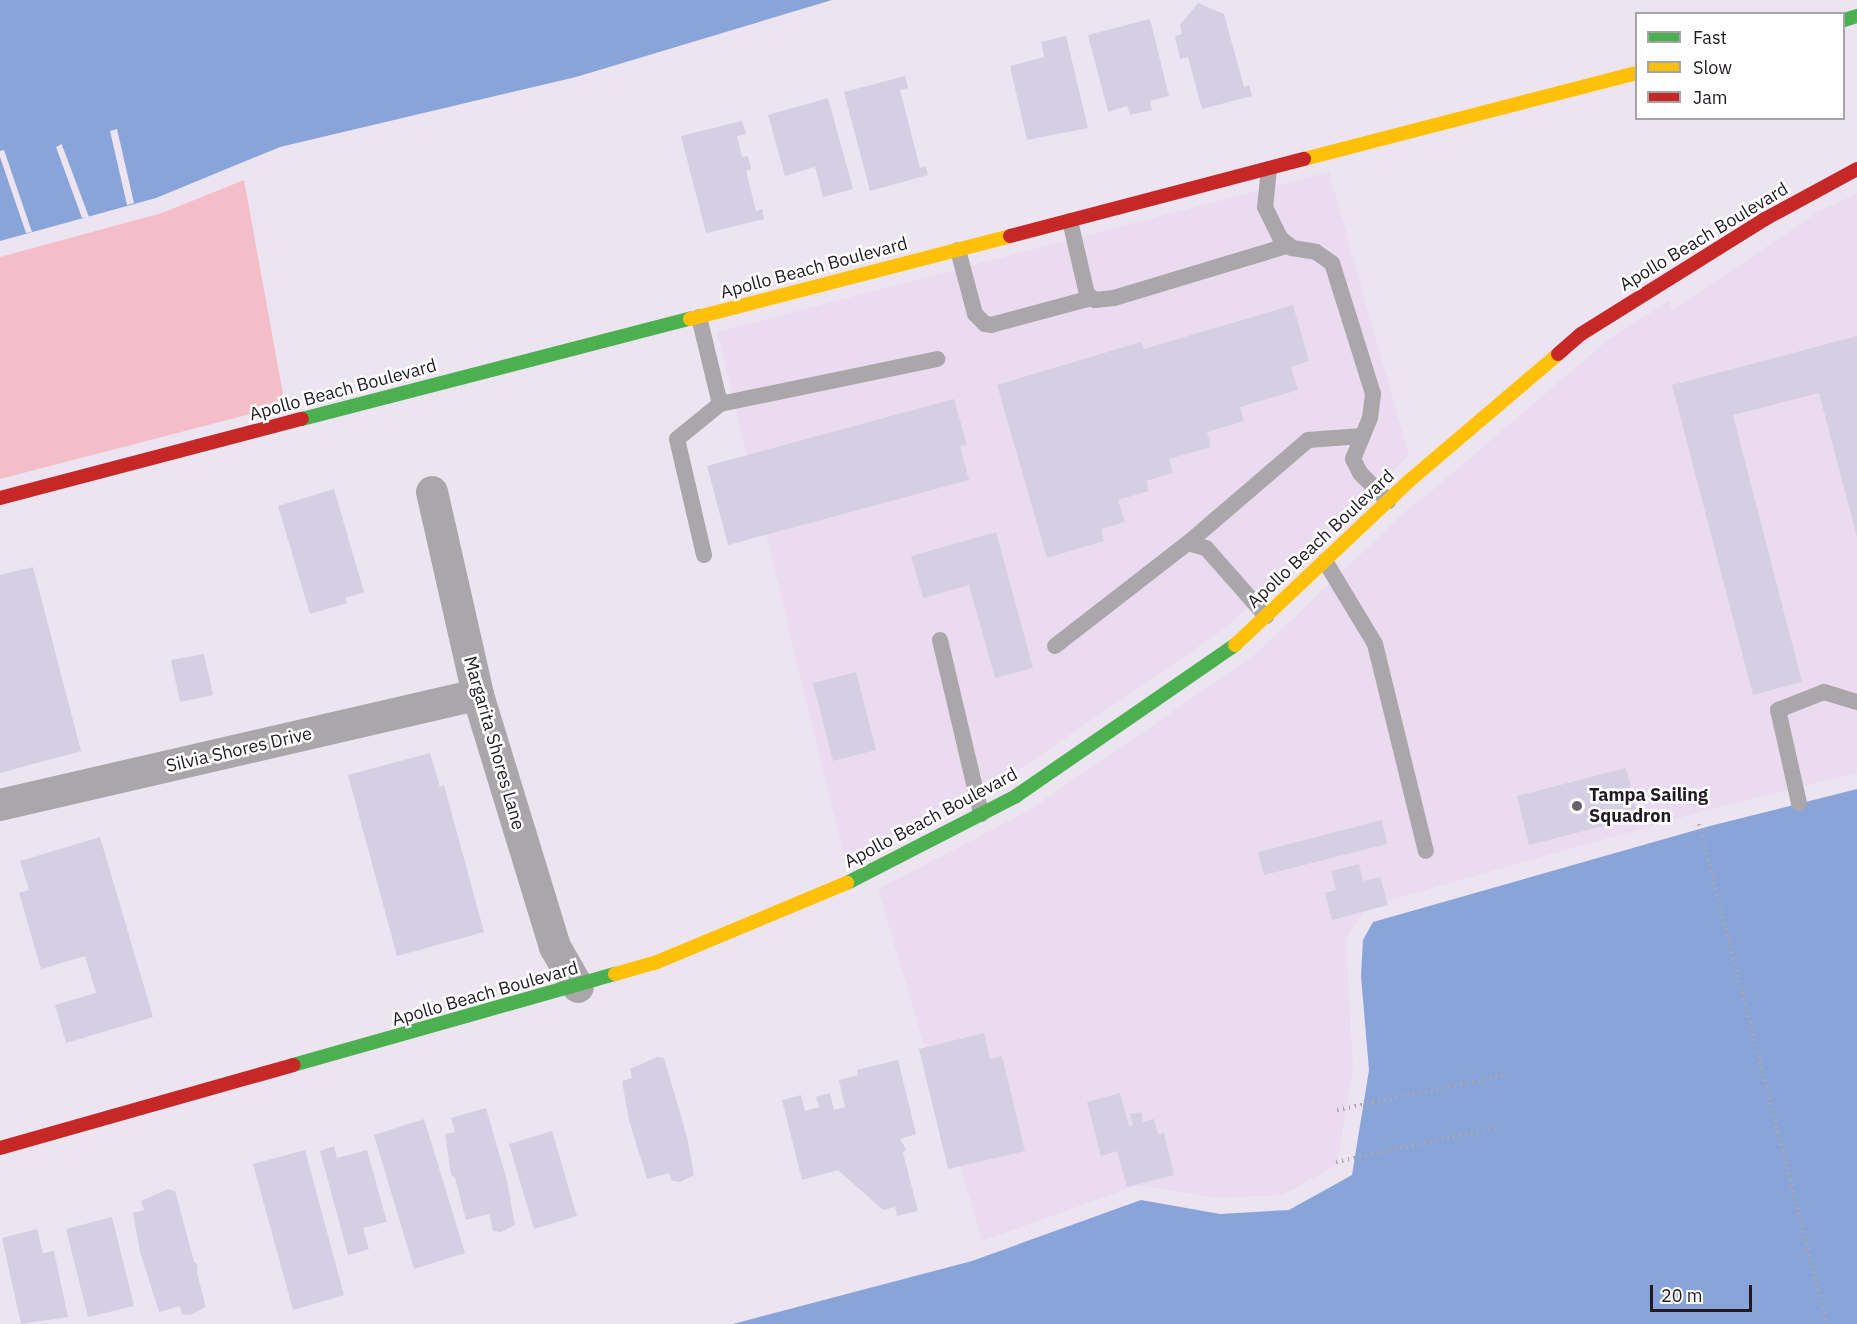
<!DOCTYPE html>
<html>
<head>
<meta charset="utf-8">
<style>
  body { margin:0 }
  #map { position:relative; width:1857px; height:1324px; overflow:hidden; background:#ede4f1; font-family:"IBM Plex Sans",sans-serif }
  div>[style] { position:absolute }
  [style*='--x'] { left:calc(var(--x)*1px); top:calc(var(--y)*1px); width:calc(var(--w)*1px); rotate:calc(var(--a)*1deg) }
  .built>* { inset:0; background:#eadbf0 }
  .green>* { inset:0; background:#f4bec8 }
  .water>* { inset:0; background:#89a4d9 }
  .pier>* { inset:0; background:#ede4f1 }
  .building>* { inset:0; background:#d5cfe4 }
  .path>* { height:4px; margin-top:-2px; transform-origin:0; background:repeating-linear-gradient(90deg,#aca7ac 0 1.5px,transparent 0 6px) }
  .lane>* { height:16px; margin:-8px; padding:0 8px; transform-origin:8px; border-radius:8px; background:#aaa6aa }
  .street>* { height:32px; margin:-16px; padding:0 16px; transform-origin:16px; border-radius:16px; background:#aaa6aa }
  .fast>* { height:14px; margin:-7px; padding:0 7px; transform-origin:7px; border-radius:7px; background:#4caf50 }
  .slow>* { height:14px; margin:-7px; padding:0 7px; transform-origin:7px; border-radius:7px; background:#ffc107 }
  .jam>* { height:14px; margin:-7px; padding:0 7px; transform-origin:7px; border-radius:7px; background:#c62828 }
  .dots>* { width:16px; height:16px; translate:-50% -50%; box-sizing:border-box; border:3px solid #fff; border-radius:50% }
  span { translate:-50% -50%; white-space:nowrap; text-align:center; line-height:1.15; -webkit-text-stroke:5px #fff; paint-order:stroke }
  .street-label { font-size:18px; color:#201a22 }
  .poi-label { font-size:18px; color:#201a22; font-weight:700 }
  .left { translate:0 -50%; text-align:left }
  .legend { position:absolute; left:1635px; top:12px; width:210px; height:108px; box-sizing:border-box; background:#fff; border:2px solid #a6a3a7; margin:0; padding:8px 10px; list-style:none; font-size:18px; color:#201a22 }
  .legend li { display:flex; align-items:center; gap:12px; height:30px }
  .legend b { width:30px; border:2px solid #a6a3a7 }
  .scale { position:absolute; left:1650px; top:1285px; width:102px; height:27px; box-sizing:border-box; border:3px solid #201a22; border-top:0; padding-left:8px; font-size:18px; line-height:21px; white-space:nowrap; color:#201a22; -webkit-text-stroke:4px #fff; paint-order:stroke }
</style>
</head>
<body>
<div id="map">
  <div class="built">
    <i style="clip-path:polygon(1329px 172px,1409px 456px,1227px 627px,1004px 780px,845px 862px,717px 332px)"></i>
    <i style="clip-path:polygon(1857px 194px,1857px 773px,1704px 811px,1366px 907px,1346px 938px,1353px 1068px,1337px 1165px,1282px 1195px,1219px 1198px,1138px 1185px,982px 1241px,878px 889px,1028px 811px,1252px 657px,1421px 497px,1421px 500px,1608px 340px,1669px 301px,1672px 311px,1819px 211px)"></i>
  </div>
  <div class="green">
    <i style="clip-path:polygon(244px 180px,285px 405px,0 479px,0 257px,162px 213px)"></i>
  </div>
  <div class="water">
    <i style="clip-path:polygon(0 0,832px 0,576px 77px,280px 147px,156px 198px,0 241px)"></i>
    <i style="clip-path:polygon(1857px 789px,1857px 1324px,733px 1324px,972px 1261px,1141px 1200px,1220px 1214px,1289px 1210px,1352px 1175px,1369px 1070px,1361px 976px,1363px 940px,1373px 922px,1710px 826px)"></i>
  </div>
  <div class="pier">
    <i style="clip-path:polygon(117px 129px,134px 203px,127px 205px,110px 131px)"></i>
    <i style="clip-path:polygon(62px 144px,62px 145px,89px 217px,82px 218px,56px 147px)"></i>
    <i style="clip-path:polygon(4px 150px,32px 232px,26px 233px,0 157px,0 151px)"></i>
  </div>
  <div class="building">
    <i style="clip-path:polygon(1198px 3px,1224px 14px,1244px 87px,1249px 85px,1252px 96px,1202px 109px,1188px 57px,1180px 59px,1175px 36px,1182px 34px,1180px 25px)"></i>
    <i style="clip-path:polygon(1150px 19px,1169px 96px,1150px 101px,1152px 110px,1130px 115px,1127px 106px,1108px 112px,1088px 35px)"></i>
    <i style="clip-path:polygon(1066px 36px,1088px 128px,1027px 140px,1010px 66px,1044px 57px,1041px 42px)"></i>
    <i style="clip-path:polygon(905px 76px,908px 88px,900px 90px,920px 168px,926px 166px,928px 175px,870px 191px,844px 92px)"></i>
    <i style="clip-path:polygon(828px 98px,853px 189px,823px 197px,815px 167px,785px 176px,768px 115px)"></i>
    <i style="clip-path:polygon(742px 121px,746px 134px,737px 136px,742px 157px,748px 156px,751px 169px,746px 171px,756px 211px,762px 209px,764px 219px,706px 233px,681px 136px)"></i>
    <i style="clip-path:polygon(1293px 305px,1309px 361px,1291px 367px,1298px 390px,1240px 407px,1244px 421px,1207px 432px,1211px 447px,1169px 459px,1173px 473px,1146px 481px,1149px 491px,1118px 500px,1125px 522px,1101px 529px,1104px 541px,1047px 558px,997px 385px,1141px 342px,1144px 349px)"></i>
    <i style="clip-path:polygon(1857px 336px,1857px 537px,1819px 393px,1733px 415px,1802px 682px,1753px 695px,1672px 385px)"></i>
    <i style="clip-path:polygon(954px 399px,967px 445px,960px 446px,969px 480px,728px 545px,707px 466px)"></i>
    <i style="clip-path:polygon(334px 489px,364px 592px,345px 598px,347px 603px,310px 614px,278px 506px)"></i>
    <i style="clip-path:polygon(996px 532px,1033px 668px,995px 678px,969px 585px,923px 598px,911px 556px)"></i>
    <i style="clip-path:polygon(33px 567px,81px 751px,0 773px,0 575px)"></i>
    <i style="clip-path:polygon(204px 654px,213px 695px,180px 702px,171px 660px)"></i>
    <i style="clip-path:polygon(856px 672px,876px 750px,833px 761px,813px 683px)"></i>
    <i style="clip-path:polygon(430px 753px,440px 787px,444px 785px,484px 932px,397px 956px,348px 775px)"></i>
    <i style="clip-path:polygon(1626px 768px,1638px 817px,1529px 845px,1517px 796px)"></i>
    <i style="clip-path:polygon(1382px 820px,1387px 844px,1264px 875px,1258px 852px)"></i>
    <i style="clip-path:polygon(100px 837px,153px 1017px,66px 1043px,55px 1005px,96px 993px,85px 956px,41px 969px,19px 893px,29px 890px,20px 861px)"></i>
    <i style="clip-path:polygon(1359px 864px,1363px 881px,1380px 877px,1388px 905px,1332px 920px,1325px 893px,1336px 890px,1331px 871px)"></i>
    <i style="clip-path:polygon(984px 1033px,990px 1059px,1002px 1056px,1025px 1151px,948px 1169px,919px 1049px)"></i>
    <i style="clip-path:polygon(657px 1057px,664px 1058px,687px 1137px,694px 1175px,680px 1182px,672px 1181px,669px 1173px,647px 1179px,629px 1120px,622px 1081px,632px 1078px,630px 1069px)"></i>
    <i style="clip-path:polygon(898px 1060px,916px 1134px,900px 1139px,906px 1149px,903px 1153px,918px 1211px,897px 1216px,895px 1207px,883px 1210px,838px 1170px,802px 1180px,782px 1100px,801px 1095px,805px 1111px,819px 1107px,816px 1097px,830px 1093px,834px 1110px,845px 1107px,839px 1080px,858px 1075px,857px 1070px)"></i>
    <i style="clip-path:polygon(1120px 1093px,1129px 1126px,1133px 1125px,1130px 1114px,1141px 1112px,1143px 1122px,1154px 1119px,1158px 1135px,1164px 1133px,1174px 1175px,1127px 1187px,1117px 1151px,1101px 1156px,1087px 1102px)"></i>
    <i style="clip-path:polygon(486px 1108px,507px 1181px,515px 1225px,501px 1232px,493px 1231px,489px 1214px,466px 1220px,455px 1178px,451px 1175px,445px 1134px,455px 1132px,451px 1118px)"></i>
    <i style="clip-path:polygon(424px 1119px,465px 1253px,414px 1269px,374px 1135px)"></i>
    <i style="clip-path:polygon(552px 1131px,577px 1216px,534px 1229px,509px 1144px)"></i>
    <i style="clip-path:polygon(334px 1146px,337px 1158px,367px 1150px,387px 1222px,363px 1228px,369px 1249px,348px 1255px,320px 1151px)"></i>
    <i style="clip-path:polygon(305px 1150px,344px 1295px,293px 1310px,253px 1164px)"></i>
    <i style="clip-path:polygon(168px 1189px,175px 1191px,194px 1262px,198px 1265px,197px 1273px,206px 1307px,190px 1315px,182px 1314px,180px 1306px,159px 1312px,140px 1252px,133px 1213px,144px 1210px,141px 1201px)"></i>
    <i style="clip-path:polygon(112px 1217px,134px 1306px,88px 1317px,66px 1229px)"></i>
    <i style="clip-path:polygon(37px 1229px,43px 1253px,54px 1251px,68px 1317px,21px 1324px,2px 1238px)"></i>
  </div>
  <div class="path">
    <i style="--x:1699;--y:824;--w:516;--a:75.64"></i>
    <i style="--x:1337;--y:1110;--w:173;--a:-11.7"></i>
    <i style="--x:1336;--y:1162;--w:163;--a:-12.1"></i>
  </div>
  <div class="lane">
    <i style="--x:1269;--y:169;--w:38;--a:96"></i>
    <i style="--x:1265;--y:207;--w:34;--a:64"></i>
    <i style="--x:1280;--y:238;--w:16;--a:40"></i>
    <i style="--x:1292;--y:248;--w:24;--a:9"></i>
    <i style="--x:1316;--y:252;--w:19;--a:35"></i>
    <i style="--x:1332;--y:263;--w:137;--a:72.6"></i>
    <i style="--x:1373;--y:394;--w:24;--a:97"></i>
    <i style="--x:1370;--y:418;--w:44;--a:112.5"></i>
    <i style="--x:1353;--y:459;--w:16;--a:63"></i>
    <i style="--x:1360;--y:473;--w:40;--a:45"></i>
    <i style="--x:1070;--y:221;--w:75;--a:76.9"></i>
    <i style="--x:1087;--y:294;--w:10;--a:37"></i>
    <i style="--x:1095;--y:300;--w:19;--a:-6"></i>
    <i style="--x:1114;--y:298;--w:183;--a:-16.8"></i>
    <i style="--x:958;--y:250;--w:66;--a:75.1"></i>
    <i style="--x:975;--y:314;--w:14;--a:45"></i>
    <i style="--x:985;--y:324;--w:6;--a:9"></i>
    <i style="--x:991;--y:325;--w:104;--a:-15.1"></i>
    <i style="--x:699;--y:317;--w:89;--a:76.4"></i>
    <i style="--x:720;--y:404;--w:222;--a:-11.7"></i>
    <i style="--x:1188;--y:543;--w:158;--a:-40.6"></i>
    <i style="--x:1308;--y:440;--w:54;--a:-4.2"></i>
    <i style="--x:704;--y:555;--w:119;--a:-103.1"></i>
    <i style="--x:677;--y:439;--w:55;--a:-39.1"></i>
    <i style="--x:1325;--y:561;--w:97;--a:58.9"></i>
    <i style="--x:1375;--y:644;--w:213;--a:76.2"></i>
    <i style="--x:940;--y:640;--w:179;--a:76.7"></i>
    <i style="--x:1055;--y:646;--w:168;--a:-37.8"></i>
    <i style="--x:1188;--y:543;--w:19;--a:16"></i>
    <i style="--x:1206;--y:548;--w:91;--a:48.6"></i>
    <i style="--x:1799;--y:803;--w:95;--a:-102.7"></i>
    <i style="--x:1778;--y:710;--w:49;--a:-21.4"></i>
    <i style="--x:1824;--y:692;--w:34;--a:17"></i>
  </div>
  <div class="street">
    <i style="--x:432;--y:492;--w:208;--a:77.2"></i>
    <i style="--x:478;--y:695;--w:264;--a:73"></i>
    <i style="--x:555;--y:947;--w:46;--a:60.1"></i>
    <i style="--x:0;--y:805;--w:490;--a:-13"></i>
  </div>
  <div class="fast">
    <i style="--x:1844;--y:20;--w:14;--a:-17"></i>
    <i style="--x:302;--y:419;--w:401;--a:-14.5"></i>
    <i style="--x:847;--y:883;--w:190;--a:-27.2"></i>
    <i style="--x:1016;--y:796;--w:266;--a:-34.6"></i>
    <i style="--x:293;--y:1065;--w:335;--a:-15.8"></i>
  </div>
  <div class="slow">
    <i style="--x:1304;--y:159;--w:343;--a:-14.5"></i>
    <i style="--x:690;--y:319;--w:331;--a:-14.5"></i>
    <i style="--x:1235;--y:645;--w:239;--a:-43.3"></i>
    <i style="--x:1409;--y:481;--w:196;--a:-40.4"></i>
    <i style="--x:615;--y:974;--w:44;--a:-15.9"></i>
    <i style="--x:657;--y:962;--w:206;--a:-22.6"></i>
  </div>
  <div class="jam">
    <i style="--x:1010;--y:236;--w:304;--a:-14.7"></i>
    <i style="--x:1558;--y:354;--w:30;--a:-41"></i>
    <i style="--x:1581;--y:334;--w:217;--a:-32"></i>
    <i style="--x:1765;--y:219;--w:105;--a:-28.5"></i>
    <i style="--x:0;--y:498;--w:312;--a:-14.7"></i>
    <i style="--x:0;--y:1148;--w:305;--a:-15.8"></i>
  </div>
  <div class="dots">
    <i style="left:1577px;top:806px;background:#68616a"></i>
  </div>
  <div class="street-label">
    <span style="left:1704px;top:237px;rotate:-31deg">Apollo Beach Boulevard</span>
    <span style="left:814px;top:268px;rotate:-15deg">Apollo Beach Boulevard</span>
    <span style="left:343px;top:390px;rotate:-15deg">Apollo Beach Boulevard</span>
    <span style="left:1321px;top:539px;rotate:-43deg">Apollo Beach Boulevard</span>
    <span style="left:494px;top:743px;rotate:74deg">Margarita Shores Lane</span>
    <span style="left:239px;top:750px;rotate:-13deg">Silvia Shores Drive</span>
    <span style="left:931px;top:818px;rotate:-28deg">Apollo Beach Boulevard</span>
    <span style="left:485px;top:994px;rotate:-16deg">Apollo Beach Boulevard</span>
  </div>
  <div class="poi-label">
    <span class="left" style="left:1589px;top:806px">Tampa Sailing<br>Squadron</span>
  </div>
  <ul class="legend">
  <li><b style="height:8px;background:#4caf50"></b>Fast</li>
  <li><b style="height:8px;background:#ffc107"></b>Slow</li>
  <li><b style="height:8px;background:#c62828"></b>Jam</li>
  </ul>
  <div class="scale">20 m</div>
</div>
</body>
</html>
